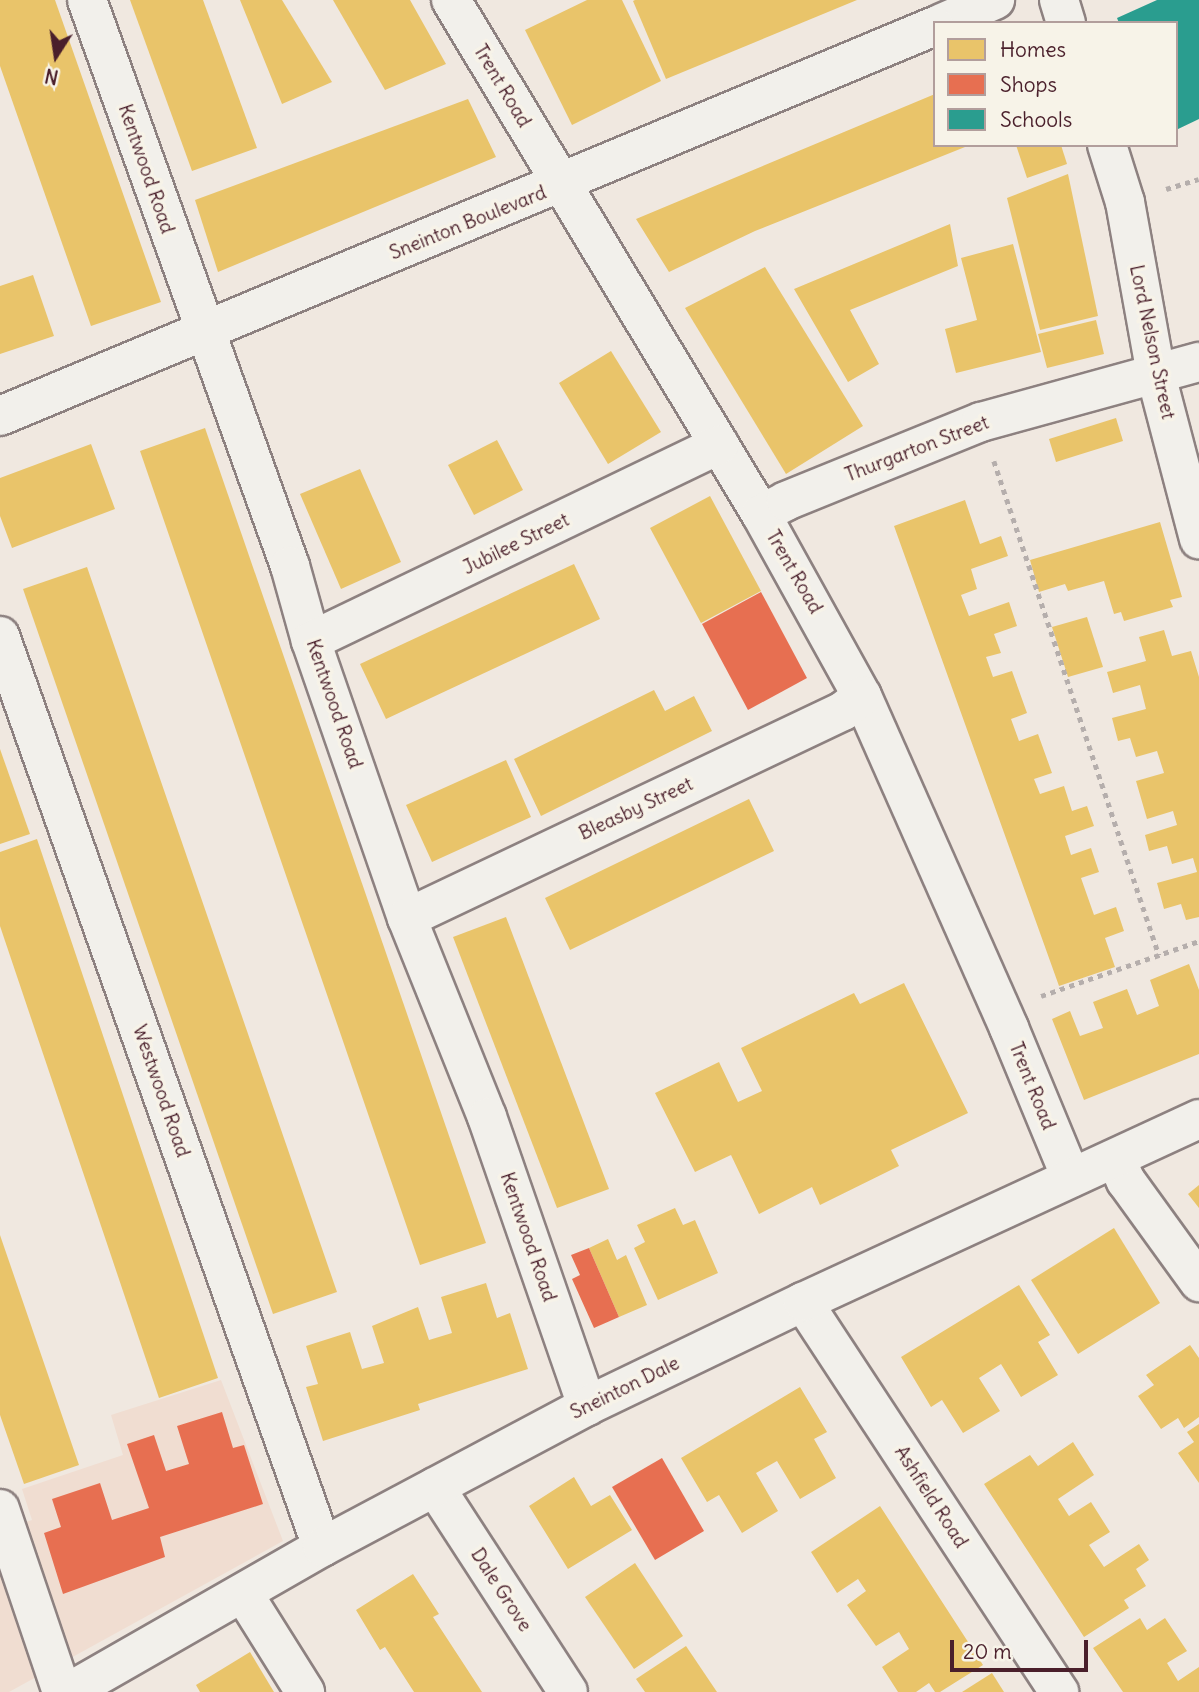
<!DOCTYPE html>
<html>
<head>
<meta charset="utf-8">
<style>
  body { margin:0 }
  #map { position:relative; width:1199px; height:1692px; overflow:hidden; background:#f0e8e0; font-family:Delius,sans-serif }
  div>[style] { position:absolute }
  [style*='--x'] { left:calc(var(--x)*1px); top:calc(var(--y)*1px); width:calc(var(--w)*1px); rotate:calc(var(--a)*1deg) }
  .built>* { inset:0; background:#f0ddd1 }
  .homes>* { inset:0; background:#e9c46a }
  .shops>* { inset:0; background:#e76f51 }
  .schools>* { inset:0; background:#2a9d8f }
  .path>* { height:4.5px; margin-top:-2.25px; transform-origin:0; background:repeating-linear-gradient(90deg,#b5aeac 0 5px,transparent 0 10px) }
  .roads { filter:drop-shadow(2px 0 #8d8180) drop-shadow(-2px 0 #8d8180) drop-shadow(0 2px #8d8180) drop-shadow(0 -2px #8d8180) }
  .minor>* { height:38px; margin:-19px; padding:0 19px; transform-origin:19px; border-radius:19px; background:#f2f0eb }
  span { translate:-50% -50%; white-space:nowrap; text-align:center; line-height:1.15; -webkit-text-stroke:7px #f7f3e8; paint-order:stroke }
  .street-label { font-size:19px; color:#4a1f2b }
  .legend { position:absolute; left:933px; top:21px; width:245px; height:126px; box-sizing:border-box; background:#f7f3e8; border:2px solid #b29e9c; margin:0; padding:9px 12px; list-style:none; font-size:21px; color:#4a1f2b }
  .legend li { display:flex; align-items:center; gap:14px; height:35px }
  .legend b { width:35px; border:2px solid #b29e9c }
  .north { position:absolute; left:21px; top:21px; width:70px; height:70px; -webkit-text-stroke:5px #f7f3e8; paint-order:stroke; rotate:192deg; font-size:19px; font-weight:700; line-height:28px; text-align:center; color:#4a1f2b }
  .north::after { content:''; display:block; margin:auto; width:24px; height:32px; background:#4a1f2b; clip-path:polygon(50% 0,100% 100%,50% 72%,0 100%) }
  .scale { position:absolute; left:950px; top:1640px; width:138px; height:32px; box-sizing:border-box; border:4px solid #4a1f2b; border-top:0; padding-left:9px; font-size:21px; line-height:24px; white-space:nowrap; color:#4a1f2b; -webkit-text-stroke:5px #f7f3e8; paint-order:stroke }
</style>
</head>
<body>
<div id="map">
  <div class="built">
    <i style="clip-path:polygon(221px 1380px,283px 1541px,9px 1692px,0 1692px,0 1530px,32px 1520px,22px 1489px,123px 1455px,111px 1415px)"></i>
  </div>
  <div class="homes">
    <i style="clip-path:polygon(0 0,55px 0,161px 302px,91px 326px,0 66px)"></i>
    <i style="clip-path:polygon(130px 0,203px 0,257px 148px,192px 171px)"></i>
    <i style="clip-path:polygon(240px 0,282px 0,332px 82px,282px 104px)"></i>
    <i style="clip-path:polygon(333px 0,410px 0,446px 64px,385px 90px)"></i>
    <i style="clip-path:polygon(587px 0,622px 0,661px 81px,572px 125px,525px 30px)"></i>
    <i style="clip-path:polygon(857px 0,666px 79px,633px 1px,635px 0)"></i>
    <i style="clip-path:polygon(935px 94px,935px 145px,970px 145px,755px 231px,669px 272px,636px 219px)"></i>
    <i style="clip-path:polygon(468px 99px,496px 157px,218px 272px,195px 200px)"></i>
    <i style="clip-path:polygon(1016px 145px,1061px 145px,1067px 164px,1027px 178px)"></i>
    <i style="clip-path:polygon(1068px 174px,1098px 316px,1040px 330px,1007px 198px)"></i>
    <i style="clip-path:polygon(950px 224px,958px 266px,850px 310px,879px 364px,848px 382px,794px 289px)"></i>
    <i style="clip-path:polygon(1013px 244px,1041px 352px,956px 373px,945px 329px,977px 320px,961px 258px)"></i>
    <i style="clip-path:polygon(765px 267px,863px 426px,786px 474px,685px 308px)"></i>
    <i style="clip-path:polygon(33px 275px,54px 336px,0 354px,0 286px)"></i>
    <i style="clip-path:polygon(1096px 320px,1104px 354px,1047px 368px,1038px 334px)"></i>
    <i style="clip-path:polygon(611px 351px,661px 432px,608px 464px,559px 383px)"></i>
    <i style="clip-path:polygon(1116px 418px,1123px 441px,1056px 462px,1049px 439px)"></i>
    <i style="clip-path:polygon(205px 428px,486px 1243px,420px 1265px,140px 451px)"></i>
    <i style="clip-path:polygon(497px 440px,523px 490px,474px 515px,448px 465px)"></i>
    <i style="clip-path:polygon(91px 444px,115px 509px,12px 548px,0 516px,0 478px)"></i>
    <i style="clip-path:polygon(360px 469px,401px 562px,341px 589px,300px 494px)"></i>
    <i style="clip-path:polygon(710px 496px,761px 591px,701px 623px,650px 528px)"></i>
    <i style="clip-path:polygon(965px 500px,980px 544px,1001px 536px,1008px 556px,971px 569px,977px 589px,961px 595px,969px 616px,1009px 602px,1017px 626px,994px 634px,1001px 653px,986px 657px,993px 677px,1012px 671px,1027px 713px,1011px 719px,1019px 741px,1038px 734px,1052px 773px,1034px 779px,1040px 794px,1064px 786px,1072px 811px,1087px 806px,1094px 826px,1065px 836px,1071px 855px,1091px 848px,1099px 872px,1081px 878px,1094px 915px,1116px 907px,1124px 931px,1105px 938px,1115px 967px,1059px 986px,894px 526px)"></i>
    <i style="clip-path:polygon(1160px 522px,1182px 597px,1170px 600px,1173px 607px,1124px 621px,1121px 612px,1114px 614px,1104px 581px,1068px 591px,1065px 584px,1039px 592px,1030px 560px)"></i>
    <i style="clip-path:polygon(574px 564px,600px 619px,386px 719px,360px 664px)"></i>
    <i style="clip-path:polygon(87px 567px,337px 1292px,273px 1314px,23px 589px)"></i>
    <i style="clip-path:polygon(1087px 617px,1103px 667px,1068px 677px,1052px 627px)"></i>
    <i style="clip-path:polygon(1164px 630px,1172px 656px,1191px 651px,1199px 677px,1199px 917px,1186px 920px,1181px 904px,1164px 909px,1157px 883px,1197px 872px,1193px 858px,1172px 864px,1167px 846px,1149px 851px,1145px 835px,1177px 825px,1173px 811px,1147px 819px,1136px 781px,1164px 773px,1157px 751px,1136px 757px,1130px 738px,1118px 741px,1112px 718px,1146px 709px,1140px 685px,1113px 693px,1107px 672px,1146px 661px,1139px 637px)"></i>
    <i style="clip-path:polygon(654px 690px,665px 711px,694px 696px,712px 731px,541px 816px,514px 759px)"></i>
    <i style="clip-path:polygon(0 749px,30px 834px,0 844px)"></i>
    <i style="clip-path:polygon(506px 760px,531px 817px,432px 862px,406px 805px)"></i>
    <i style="clip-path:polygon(749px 799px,774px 851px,570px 950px,545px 898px)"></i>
    <i style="clip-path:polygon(37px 839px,218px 1378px,159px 1398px,0 926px,0 852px)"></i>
    <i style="clip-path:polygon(506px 917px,609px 1189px,557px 1208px,453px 937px)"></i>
    <i style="clip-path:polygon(1189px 964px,1199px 990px,1199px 1054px,1084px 1100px,1052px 1019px,1070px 1011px,1080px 1036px,1103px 1028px,1093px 1002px,1127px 989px,1137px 1015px,1159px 1006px,1150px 980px)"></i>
    <i style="clip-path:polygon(904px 983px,968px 1113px,891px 1150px,899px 1166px,820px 1205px,812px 1187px,759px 1214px,731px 1155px,695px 1172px,655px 1093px,719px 1062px,738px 1102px,762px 1091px,741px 1048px,854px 993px,860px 1004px)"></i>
    <i style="clip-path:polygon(1199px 1185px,1199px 1208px,1188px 1194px)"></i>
    <i style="clip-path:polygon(675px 1208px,683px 1225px,695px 1220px,718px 1273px,658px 1300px,634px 1248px,645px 1242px,637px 1225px)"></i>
    <i style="clip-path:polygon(1114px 1228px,1160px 1303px,1078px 1354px,1031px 1280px)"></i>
    <i style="clip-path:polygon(0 1235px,79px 1465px,24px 1484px,0 1415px)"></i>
    <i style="clip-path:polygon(608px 1239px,617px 1260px,626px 1255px,647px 1305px,619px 1317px,589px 1248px)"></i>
    <i style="clip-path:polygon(486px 1283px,497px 1318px,510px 1313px,528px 1369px,418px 1404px,420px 1410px,323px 1441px,306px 1387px,318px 1384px,306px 1346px,350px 1332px,362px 1369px,384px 1363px,372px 1326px,418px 1307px,429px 1340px,452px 1333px,441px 1297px)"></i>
    <i style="clip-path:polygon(1019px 1285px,1050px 1335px,1038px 1342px,1058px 1375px,1021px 1397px,1001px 1364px,979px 1378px,1000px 1411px,963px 1433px,942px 1400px,931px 1407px,901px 1357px)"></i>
    <i style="clip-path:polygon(1190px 1345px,1199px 1358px,1199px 1417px,1184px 1428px,1178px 1418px,1161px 1429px,1138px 1396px,1154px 1385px,1146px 1375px)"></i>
    <i style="clip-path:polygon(800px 1387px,827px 1432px,814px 1439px,836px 1478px,800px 1499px,777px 1461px,756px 1473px,778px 1511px,742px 1533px,719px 1495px,707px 1502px,681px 1458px)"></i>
    <i style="clip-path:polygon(1199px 1424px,1199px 1483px,1178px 1453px,1194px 1442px,1187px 1432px)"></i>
    <i style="clip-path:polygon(1073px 1442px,1094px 1475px,1058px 1499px,1069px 1516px,1091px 1502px,1110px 1532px,1089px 1545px,1104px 1567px,1139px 1544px,1149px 1560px,1136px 1569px,1146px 1586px,1124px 1600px,1129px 1608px,1084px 1637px,984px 1484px,1030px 1455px,1038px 1466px)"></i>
    <i style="clip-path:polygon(574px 1477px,591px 1506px,610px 1495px,632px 1530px,568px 1569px,529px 1506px)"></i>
    <i style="clip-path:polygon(880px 1506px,983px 1665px,940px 1692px,935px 1692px,929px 1683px,916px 1692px,898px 1692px,882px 1667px,909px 1649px,899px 1632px,876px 1646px,847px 1605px,866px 1591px,858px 1579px,837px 1593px,811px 1552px)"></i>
    <i style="clip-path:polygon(635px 1563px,683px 1636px,634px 1669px,585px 1597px)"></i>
    <i style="clip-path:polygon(413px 1574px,439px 1614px,433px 1617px,482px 1692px,414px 1692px,385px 1647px,380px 1650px,356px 1610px)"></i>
    <i style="clip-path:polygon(1140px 1618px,1147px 1630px,1165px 1618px,1187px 1651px,1167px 1663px,1178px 1681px,1199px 1667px,1199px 1692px,1123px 1692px,1093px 1648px)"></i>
    <i style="clip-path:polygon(686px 1646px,717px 1692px,645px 1692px,636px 1679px)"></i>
    <i style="clip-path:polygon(250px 1652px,274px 1692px,200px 1692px,196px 1685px)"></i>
    <i style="clip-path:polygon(992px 1673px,1004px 1692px,962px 1692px)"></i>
  </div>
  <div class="shops">
    <i style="clip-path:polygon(761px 592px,807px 678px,748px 710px,702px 624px)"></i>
    <i style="clip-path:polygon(589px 1248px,619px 1317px,594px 1328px,572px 1279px,580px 1275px,571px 1255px)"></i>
    <i style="clip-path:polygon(222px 1412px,233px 1448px,244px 1445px,263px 1504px,160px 1537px,165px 1557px,63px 1594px,44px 1533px,61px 1527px,52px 1499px,100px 1483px,112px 1520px,149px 1508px,127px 1444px,154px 1435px,166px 1471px,189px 1464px,177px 1426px)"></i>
    <i style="clip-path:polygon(662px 1458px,704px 1531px,655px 1560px,612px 1487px)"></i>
  </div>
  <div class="schools">
    <i style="clip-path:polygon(1157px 0,1199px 0,1199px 119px,1176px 130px,1176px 23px,1119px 23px,1117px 18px)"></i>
  </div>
  <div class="path">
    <i style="--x:1166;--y:189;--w:34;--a:-17"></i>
    <i style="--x:994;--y:461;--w:521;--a:71.53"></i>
    <i style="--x:1041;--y:996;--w:167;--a:-19.2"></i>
  </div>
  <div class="roads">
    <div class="minor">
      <i style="--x:87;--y:0;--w:601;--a:70.27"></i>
      <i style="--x:290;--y:566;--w:78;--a:74.4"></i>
      <i style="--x:311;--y:641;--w:293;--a:70.9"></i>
      <i style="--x:407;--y:918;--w:214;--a:68.1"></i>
      <i style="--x:487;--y:1117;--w:306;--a:70.9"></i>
      <i style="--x:451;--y:0;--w:600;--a:58.91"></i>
      <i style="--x:761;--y:514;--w:208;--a:61"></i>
      <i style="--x:862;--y:696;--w:363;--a:66.1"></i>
      <i style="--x:1009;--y:1028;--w:162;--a:67.5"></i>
      <i style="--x:1059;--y:0;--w:24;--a:73"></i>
      <i style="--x:942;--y:23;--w:58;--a:-23.5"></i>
      <i style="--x:1107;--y:145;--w:60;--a:72.5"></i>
      <i style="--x:1125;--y:202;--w:176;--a:79.8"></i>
      <i style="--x:1156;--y:375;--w:170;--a:75.3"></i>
      <i style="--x:0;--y:416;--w:1013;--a:-22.64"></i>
      <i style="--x:761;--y:514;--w:28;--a:-27"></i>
      <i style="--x:786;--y:501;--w:210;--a:-22.1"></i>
      <i style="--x:981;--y:422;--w:226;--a:-15.4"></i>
      <i style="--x:0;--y:636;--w:966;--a:70.53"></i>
      <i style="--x:311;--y:641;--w:453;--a:-25.7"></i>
      <i style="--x:407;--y:918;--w:483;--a:-25.4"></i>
      <i style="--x:843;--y:711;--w:24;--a:-38"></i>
      <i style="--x:1116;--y:1159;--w:24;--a:66"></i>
      <i style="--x:1126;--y:1181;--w:125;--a:54.1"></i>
      <i style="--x:803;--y:1302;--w:467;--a:56.7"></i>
      <i style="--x:435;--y:1487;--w:244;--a:57"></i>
      <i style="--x:0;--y:1509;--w:193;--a:71.3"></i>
      <i style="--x:243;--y:1593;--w:117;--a:57.9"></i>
      <i style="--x:69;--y:1692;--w:292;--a:-29.8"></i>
      <i style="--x:322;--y:1547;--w:300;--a:-28"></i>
      <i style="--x:587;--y:1406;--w:240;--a:-25.7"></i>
      <i style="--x:803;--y:1302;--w:436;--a:-24.8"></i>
    </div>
  </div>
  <div class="street-label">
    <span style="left:502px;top:86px;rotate:59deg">Trent Road</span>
    <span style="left:146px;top:169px;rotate:71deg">Kentwood Road</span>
    <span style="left:468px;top:223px;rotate:-22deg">Sneinton Boulevard</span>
    <span style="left:1152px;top:342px;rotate:78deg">Lord Nelson Street</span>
    <span style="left:917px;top:449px;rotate:-21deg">Thurgarton Street</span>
    <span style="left:516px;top:544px;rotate:-26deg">Jubilee Street</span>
    <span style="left:794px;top:572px;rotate:60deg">Trent Road</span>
    <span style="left:334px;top:704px;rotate:71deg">Kentwood Road</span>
    <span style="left:636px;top:809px;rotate:-25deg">Bleasby Street</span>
    <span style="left:1032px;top:1086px;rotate:68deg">Trent Road</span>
    <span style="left:161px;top:1091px;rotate:71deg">Westwood Road</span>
    <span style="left:528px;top:1237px;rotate:71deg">Kentwood Road</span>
    <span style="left:625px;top:1388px;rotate:-26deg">Sneinton Dale</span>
    <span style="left:931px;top:1497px;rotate:57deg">Ashfield Road</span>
    <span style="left:501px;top:1590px;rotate:57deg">Dale Grove</span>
  </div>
  <ul class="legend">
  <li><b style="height:19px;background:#e9c46a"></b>Homes</li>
  <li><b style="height:19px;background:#e76f51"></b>Shops</li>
  <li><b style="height:19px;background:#2a9d8f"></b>Schools</li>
  </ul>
  <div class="north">N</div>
  <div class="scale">20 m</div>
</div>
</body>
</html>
